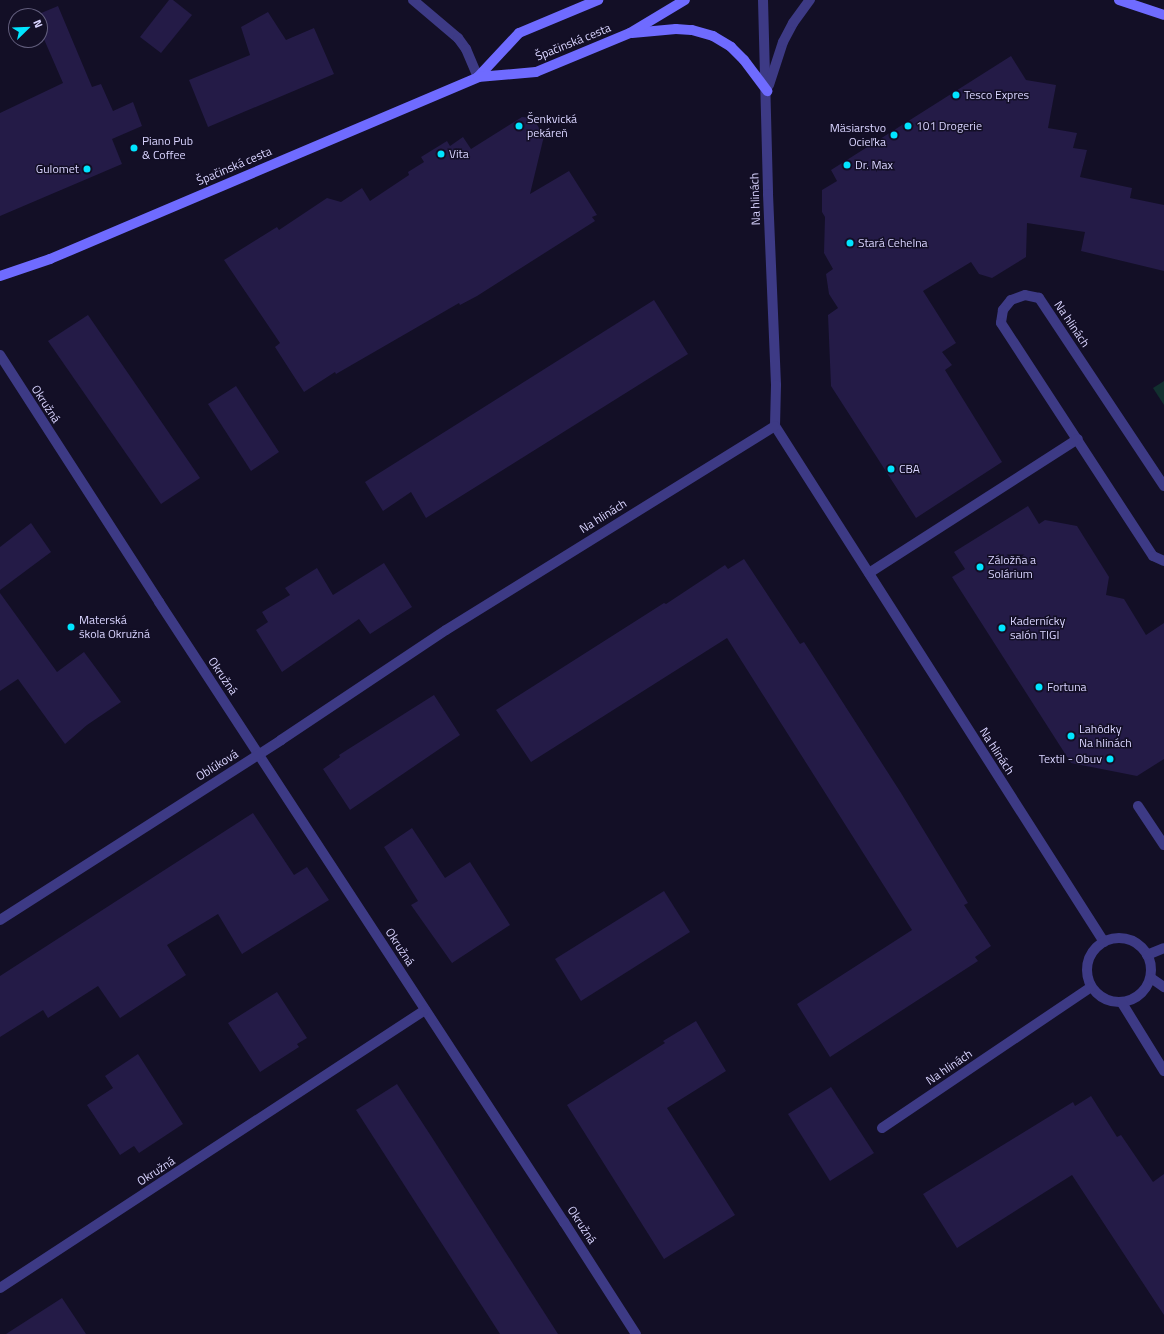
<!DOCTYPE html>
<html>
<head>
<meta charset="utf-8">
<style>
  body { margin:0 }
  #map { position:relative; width:1164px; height:1334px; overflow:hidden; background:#130f26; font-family:"Titillium Web",sans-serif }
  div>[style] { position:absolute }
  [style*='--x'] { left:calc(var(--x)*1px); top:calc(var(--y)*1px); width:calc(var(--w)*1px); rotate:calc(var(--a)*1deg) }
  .green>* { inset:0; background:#12302f }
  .building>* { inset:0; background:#241b47 }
  .street>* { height:10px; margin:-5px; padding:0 5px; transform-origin:5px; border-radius:5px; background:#3d3a85 }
  .street>.ring { margin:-5px; padding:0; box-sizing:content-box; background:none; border:10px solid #3d3a85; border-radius:50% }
  .secondary>* { height:10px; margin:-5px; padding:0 5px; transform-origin:5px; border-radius:5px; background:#6f6bff }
  .dots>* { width:11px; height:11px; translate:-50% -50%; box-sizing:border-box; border:2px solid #130f26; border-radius:50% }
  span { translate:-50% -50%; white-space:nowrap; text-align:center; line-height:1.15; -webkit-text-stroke:3px #130f26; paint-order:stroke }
  .street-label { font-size:12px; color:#d9d4ff }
  .poi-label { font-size:12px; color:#d9d4ff }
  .left { translate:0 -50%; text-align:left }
  .right { translate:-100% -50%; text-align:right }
  .north { position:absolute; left:8px; top:8px; width:40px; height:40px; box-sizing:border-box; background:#130f26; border:1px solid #625e7d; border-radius:50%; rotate:67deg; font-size:11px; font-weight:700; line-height:16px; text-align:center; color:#d9d4ff }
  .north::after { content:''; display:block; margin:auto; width:14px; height:18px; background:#00e5ff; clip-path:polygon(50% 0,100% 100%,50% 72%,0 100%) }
</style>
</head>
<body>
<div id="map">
  <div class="green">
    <i style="clip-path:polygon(1164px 381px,1164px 405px,1153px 388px)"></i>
  </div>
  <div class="building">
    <i style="clip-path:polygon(169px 0,173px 0,192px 15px,161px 53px,140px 37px)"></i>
    <i style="clip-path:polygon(58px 6px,92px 87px,101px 84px,113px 111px,133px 102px,142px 126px,112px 139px,122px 164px,0 216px,0 113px,63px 83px,40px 30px,40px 16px,34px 16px)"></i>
    <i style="clip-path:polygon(268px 12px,286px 40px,314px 28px,334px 74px,208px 127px,189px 80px,250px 55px,241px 27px)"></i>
    <i style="clip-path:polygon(1011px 56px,1026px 80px,1056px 85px,1048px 128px,1077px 133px,1073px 148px,1087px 150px,1080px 177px,1132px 188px,1130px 198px,1164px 205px,1164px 271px,1081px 251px,1085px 232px,1027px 223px,1026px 257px,992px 278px,979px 274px,971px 262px,923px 291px,956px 343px,942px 352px,952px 365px,945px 370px,1002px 462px,916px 518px,831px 386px,828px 315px,838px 308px,829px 294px,826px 274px,833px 269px,824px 253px,825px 217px,822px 212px,822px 190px,837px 181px,831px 170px)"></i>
    <i style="clip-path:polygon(522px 117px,533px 118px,544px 136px,530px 194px,569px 171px,597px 215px,592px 217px,595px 221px,477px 296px,460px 305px,459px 303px,336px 374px,335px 372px,304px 392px,275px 347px,280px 343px,224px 260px,277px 227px,279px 230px,327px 198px,341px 202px,362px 188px,370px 201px,409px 175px,408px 172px,424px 162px,421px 157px,447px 141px,450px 146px,463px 137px,471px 149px)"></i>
    <i style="clip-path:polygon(654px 300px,688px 354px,426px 518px,411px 492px,383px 511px,365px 482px)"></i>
    <i style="clip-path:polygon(88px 315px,200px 478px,161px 504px,48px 341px)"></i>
    <i style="clip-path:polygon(236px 386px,279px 452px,251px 471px,208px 404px)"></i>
    <i style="clip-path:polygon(1028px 506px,1039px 524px,1045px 520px,1077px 526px,1109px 577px,1106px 595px,1124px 599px,1146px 635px,1164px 623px,1164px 759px,1137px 776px,1071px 763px,952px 577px,965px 569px,954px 552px)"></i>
    <i style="clip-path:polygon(31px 523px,51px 552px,0 590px,0 547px)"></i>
    <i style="clip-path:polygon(744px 559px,800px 644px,804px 642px,901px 793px,968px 903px,964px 905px,991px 946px,975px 957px,978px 961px,830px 1057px,797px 1004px,912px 930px,727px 638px,531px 762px,496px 710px,664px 603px,666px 604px,725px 565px,728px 569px)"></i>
    <i style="clip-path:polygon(384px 563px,412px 607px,370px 634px,359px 619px,282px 672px,256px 630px,268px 622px,262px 612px,290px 595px,285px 588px,317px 568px,333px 595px)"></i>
    <i style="clip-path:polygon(0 593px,57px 672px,84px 652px,121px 702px,87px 725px,65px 744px,18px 679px,0 691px)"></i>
    <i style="clip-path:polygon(434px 695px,460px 735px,350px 810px,323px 769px,340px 757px,339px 755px)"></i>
    <i style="clip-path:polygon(253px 813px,294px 875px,307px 867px,329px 900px,242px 954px,218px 914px,167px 945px,186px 975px,120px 1018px,98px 986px,48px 1018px,43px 1010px,0 1037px,0 976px)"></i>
    <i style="clip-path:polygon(412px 828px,445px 878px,470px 862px,510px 925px,452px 963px,411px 905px,418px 901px,384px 847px)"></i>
    <i style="clip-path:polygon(664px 891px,690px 932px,581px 1001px,555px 959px)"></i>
    <i style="clip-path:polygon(277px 992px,307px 1038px,297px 1044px,299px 1047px,260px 1072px,228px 1023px)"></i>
    <i style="clip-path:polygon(696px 1021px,726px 1071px,667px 1108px,735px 1215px,664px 1259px,567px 1105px,665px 1043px,663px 1041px)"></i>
    <i style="clip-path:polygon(138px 1054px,183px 1124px,139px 1153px,134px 1146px,120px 1155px,87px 1105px,113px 1088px,105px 1076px)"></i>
    <i style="clip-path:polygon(397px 1084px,431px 1136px,558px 1334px,500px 1334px,356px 1110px)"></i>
    <i style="clip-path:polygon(831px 1087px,874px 1153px,830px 1181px,788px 1114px)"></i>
    <i style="clip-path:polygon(1091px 1096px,1117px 1137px,1121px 1135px,1153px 1182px,1164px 1174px,1164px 1315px,1072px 1175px,957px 1248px,923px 1194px,1073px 1102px,1075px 1106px)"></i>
    <i style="clip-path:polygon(62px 1298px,86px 1334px,6px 1334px)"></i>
  </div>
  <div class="street">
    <i style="--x:413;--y:0;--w:59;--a:40.2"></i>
    <i style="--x:458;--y:38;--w:14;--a:54"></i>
    <i style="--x:466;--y:49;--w:30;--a:67"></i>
    <i style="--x:763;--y:0;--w:194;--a:88.5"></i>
    <i style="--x:768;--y:194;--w:191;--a:87.6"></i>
    <i style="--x:776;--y:385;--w:41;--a:91.4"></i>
    <i style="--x:775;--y:426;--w:612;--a:57.48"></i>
    <i style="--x:769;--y:85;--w:45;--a:-72"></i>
    <i style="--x:783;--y:42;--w:21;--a:-62"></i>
    <i style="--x:793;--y:23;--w:29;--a:-54"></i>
    <i style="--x:0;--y:355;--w:294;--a:57.2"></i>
    <i style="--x:159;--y:602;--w:741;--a:56.85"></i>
    <i style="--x:564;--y:1222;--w:133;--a:57.3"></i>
    <i style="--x:1164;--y:486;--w:226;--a:-123.6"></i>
    <i style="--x:1039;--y:298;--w:14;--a:-168"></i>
    <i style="--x:1025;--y:295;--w:15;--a:160"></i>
    <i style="--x:1011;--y:300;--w:13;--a:129"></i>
    <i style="--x:1003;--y:310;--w:13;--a:99"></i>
    <i style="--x:1001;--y:323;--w:278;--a:56.9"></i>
    <i style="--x:1153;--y:556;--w:12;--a:24"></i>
    <i style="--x:869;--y:573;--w:248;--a:-32.7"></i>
    <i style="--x:1138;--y:806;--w:47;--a:56.3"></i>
    <i style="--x:0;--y:920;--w:334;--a:-32.6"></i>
    <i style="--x:281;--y:740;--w:198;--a:-33.7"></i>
    <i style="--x:446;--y:630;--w:387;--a:-31.8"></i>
    <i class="ring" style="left:1087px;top:938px;width:54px;height:54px"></i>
    <i style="--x:1147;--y:955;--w:18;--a:-22"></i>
    <i style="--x:1151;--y:978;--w:16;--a:35"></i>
    <i style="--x:1122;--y:1003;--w:80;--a:58.3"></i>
    <i style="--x:882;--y:1128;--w:252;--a:-34"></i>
    <i style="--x:0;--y:1288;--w:508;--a:-33.19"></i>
  </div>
  <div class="secondary">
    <i style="--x:1119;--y:0;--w:47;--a:18.4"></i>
    <i style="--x:632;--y:33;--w:44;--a:-5.2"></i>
    <i style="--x:676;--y:29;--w:16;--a:4"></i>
    <i style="--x:692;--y:30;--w:22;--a:16"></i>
    <i style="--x:713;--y:36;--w:21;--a:31"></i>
    <i style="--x:731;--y:47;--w:18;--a:45"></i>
    <i style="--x:744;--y:60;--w:39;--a:53"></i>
    <i style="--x:478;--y:77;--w:60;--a:-47"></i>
    <i style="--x:519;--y:33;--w:86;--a:-22.7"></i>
    <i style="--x:0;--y:276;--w:53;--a:-18.8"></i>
    <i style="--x:50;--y:259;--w:465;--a:-23"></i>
    <i style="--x:478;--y:77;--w:58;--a:-4.9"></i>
    <i style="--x:536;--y:72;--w:102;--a:-22.5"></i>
    <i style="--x:630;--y:33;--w:64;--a:-31"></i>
  </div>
  <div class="dots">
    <i style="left:956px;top:95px;background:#00e5ff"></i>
    <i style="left:519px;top:126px;background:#00e5ff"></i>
    <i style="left:908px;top:126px;background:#00e5ff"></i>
    <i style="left:894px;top:135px;background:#00e5ff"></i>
    <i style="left:134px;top:148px;background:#00e5ff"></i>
    <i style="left:441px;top:154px;background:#00e5ff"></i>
    <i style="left:847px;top:165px;background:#00e5ff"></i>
    <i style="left:87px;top:169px;background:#00e5ff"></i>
    <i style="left:850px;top:243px;background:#00e5ff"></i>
    <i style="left:891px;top:469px;background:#00e5ff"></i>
    <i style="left:980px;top:567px;background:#00e5ff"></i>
    <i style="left:71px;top:627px;background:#00e5ff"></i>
    <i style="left:1002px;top:628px;background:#00e5ff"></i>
    <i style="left:1039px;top:687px;background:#00e5ff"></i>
    <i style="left:1071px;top:736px;background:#00e5ff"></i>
    <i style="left:1110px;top:759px;background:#00e5ff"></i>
  </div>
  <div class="street-label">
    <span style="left:573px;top:42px;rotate:-22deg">Špačinská cesta</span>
    <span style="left:234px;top:166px;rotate:-23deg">Špačinská cesta</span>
    <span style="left:755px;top:199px;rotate:-92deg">Na hlinách</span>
    <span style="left:1072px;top:324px;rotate:56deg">Na hlinách</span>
    <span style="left:46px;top:404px;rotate:57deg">Okružná</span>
    <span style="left:603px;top:516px;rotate:-32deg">Na hlinách</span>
    <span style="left:223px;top:676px;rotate:56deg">Okružná</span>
    <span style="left:997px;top:751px;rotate:57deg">Na hlinách</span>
    <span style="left:217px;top:765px;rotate:-32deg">Oblúková</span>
    <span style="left:400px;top:947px;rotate:57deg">Okružná</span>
    <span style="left:949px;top:1067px;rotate:-34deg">Na hlinách</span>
    <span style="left:156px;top:1171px;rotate:-33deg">Okružná</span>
    <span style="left:582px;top:1225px;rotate:57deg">Okružná</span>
  </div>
  <div class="poi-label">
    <span class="left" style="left:964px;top:95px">Tesco Expres</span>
    <span class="left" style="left:527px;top:126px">Šenkvická<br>pekáreň</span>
    <span class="left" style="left:916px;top:126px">101 Drogerie</span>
    <span class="right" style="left:886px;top:135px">Mäsiarstvo<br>Ocieľka</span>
    <span class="left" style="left:142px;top:148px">Piano Pub<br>&amp; Coffee</span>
    <span class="left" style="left:449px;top:154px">Vita</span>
    <span class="left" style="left:855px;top:165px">Dr. Max</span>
    <span class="right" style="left:79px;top:169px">Gulomet</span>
    <span class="left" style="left:858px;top:243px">Stará Cehelna</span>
    <span class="left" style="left:899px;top:469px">CBA</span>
    <span class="left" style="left:988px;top:567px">Záložňa a<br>Solárium</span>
    <span class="left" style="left:79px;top:627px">Materská<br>škola Okružná</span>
    <span class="left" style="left:1010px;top:628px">Kadernícky<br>salón TIGI</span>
    <span class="left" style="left:1047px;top:687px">Fortuna</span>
    <span class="left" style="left:1079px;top:736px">Lahôdky<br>Na hlinách</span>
    <span class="right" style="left:1102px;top:759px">Textil - Obuv</span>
  </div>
  <div class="north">N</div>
</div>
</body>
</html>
